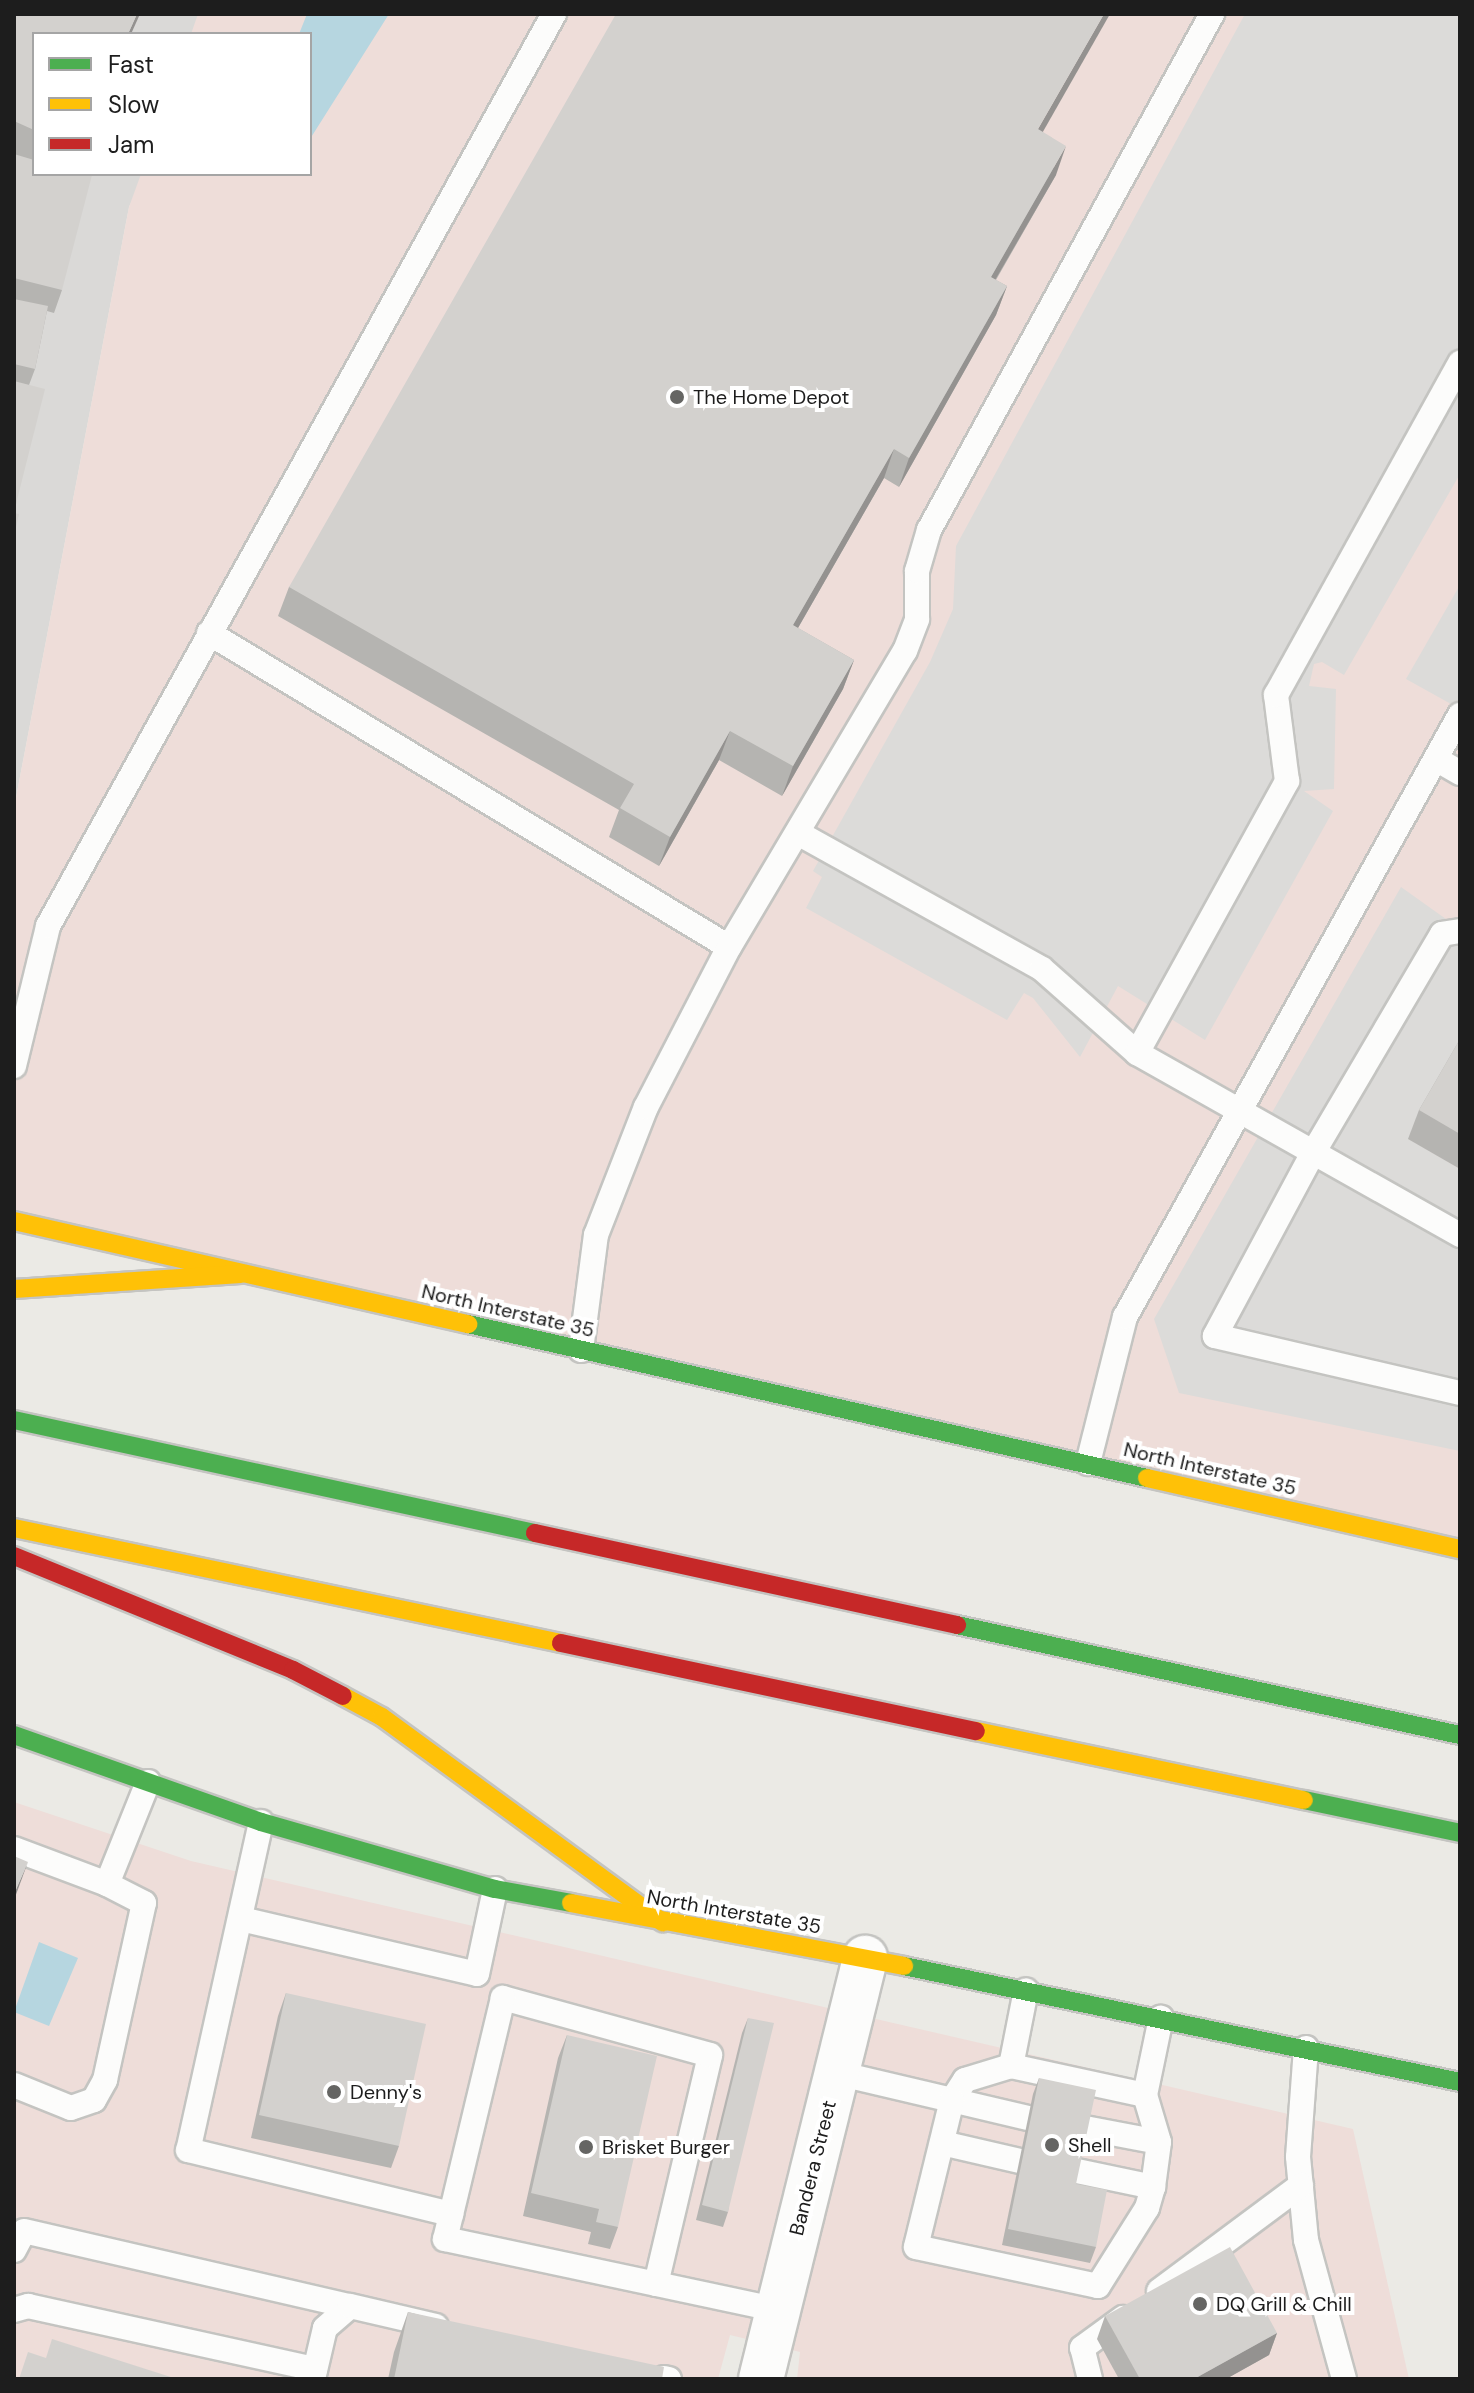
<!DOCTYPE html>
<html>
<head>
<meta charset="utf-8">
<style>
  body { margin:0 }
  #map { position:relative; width:1474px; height:2393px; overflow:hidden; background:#ebeae5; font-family:"DM Sans",sans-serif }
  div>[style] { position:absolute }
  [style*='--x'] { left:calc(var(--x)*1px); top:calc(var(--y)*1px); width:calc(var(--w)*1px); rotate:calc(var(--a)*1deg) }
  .residential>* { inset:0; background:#dad9d7 }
  .commercial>* { inset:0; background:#eeddd9 }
  .parking>* { inset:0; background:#dcdbd9 }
  .water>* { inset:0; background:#b6d6e0 }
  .roads { filter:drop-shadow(2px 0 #c4c4c1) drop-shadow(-2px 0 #c4c4c1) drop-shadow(0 2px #c4c4c1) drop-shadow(0 -2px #c4c4c1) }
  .lane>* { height:24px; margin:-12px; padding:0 12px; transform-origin:12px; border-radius:12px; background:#fcfcfb }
  .street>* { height:44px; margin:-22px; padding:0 22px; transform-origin:22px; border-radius:22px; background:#fcfcfb }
  .fast>* { height:18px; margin:-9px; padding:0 9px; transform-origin:9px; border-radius:9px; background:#4caf50 }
  .slow>* { height:18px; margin:-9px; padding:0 9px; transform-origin:9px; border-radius:9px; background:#ffc107 }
  .jam>* { height:18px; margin:-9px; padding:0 9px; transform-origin:9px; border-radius:9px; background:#c62828 }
  .wall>* { inset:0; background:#b5b4b1 }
  .shaded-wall>* { inset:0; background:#949290 }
  .building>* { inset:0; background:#d3d1ce }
  .dots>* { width:22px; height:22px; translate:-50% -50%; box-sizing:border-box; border:4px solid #fff; border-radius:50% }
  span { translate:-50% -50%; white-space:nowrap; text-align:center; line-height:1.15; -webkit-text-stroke:8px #fff; paint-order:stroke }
  .poi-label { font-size:20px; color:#1d1d1d }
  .left { translate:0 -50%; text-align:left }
  .street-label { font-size:20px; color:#1d1d1d }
  .frame { position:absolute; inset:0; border:16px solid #1d1d1d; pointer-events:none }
  .legend { position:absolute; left:32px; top:32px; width:280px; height:144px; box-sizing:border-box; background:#fff; border:2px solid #a5a5a5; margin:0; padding:10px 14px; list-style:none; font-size:24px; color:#1d1d1d }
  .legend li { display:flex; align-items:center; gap:16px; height:40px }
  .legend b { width:40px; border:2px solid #a5a5a5 }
</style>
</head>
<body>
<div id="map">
  <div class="residential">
    <i style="clip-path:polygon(14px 14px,213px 14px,204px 34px,34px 34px,34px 174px,144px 174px,129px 207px,14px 808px)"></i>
  </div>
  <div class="commercial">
    <i style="clip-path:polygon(198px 14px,1460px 14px,1460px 1549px,14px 1221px,14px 808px,129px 207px,141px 174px,310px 174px,310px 34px,191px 34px)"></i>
    <i style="clip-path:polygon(14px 1802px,191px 1861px,1353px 2129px,1409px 2379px,797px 2379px,800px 2352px,730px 2335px,718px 2379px,14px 2379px)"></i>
  </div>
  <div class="parking">
    <i style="clip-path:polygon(1245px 14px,1460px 14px,1460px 474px,1344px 675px,1322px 662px,1314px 664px,1309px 686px,1336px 689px,1334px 789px,1304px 791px,1333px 811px,1205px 1040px,1118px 986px,1080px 1057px,1033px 998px,1024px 993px,1007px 1020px,806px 908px,822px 877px,813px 871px,930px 662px,953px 609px,956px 546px)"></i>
    <i style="clip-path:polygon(1460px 585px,1460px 709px,1406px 679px)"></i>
    <i style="clip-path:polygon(1401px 887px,1460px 929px,1460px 1050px,1409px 1139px,1460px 1169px,1460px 1451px,1179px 1393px,1154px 1319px)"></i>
  </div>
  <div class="water">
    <i style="clip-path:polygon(307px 14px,389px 14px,310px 139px,310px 34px,299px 34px)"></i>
    <i style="clip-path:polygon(39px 1942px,78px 1958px,49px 2026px,14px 2012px)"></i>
  </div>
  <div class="roads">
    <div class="lane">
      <i style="--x:209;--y:633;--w:607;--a:31.13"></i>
      <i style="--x:1436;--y:759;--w:28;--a:30"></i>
      <i style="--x:798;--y:833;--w:279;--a:29.1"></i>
      <i style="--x:1042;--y:969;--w:127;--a:41.5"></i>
      <i style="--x:1137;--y:1053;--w:371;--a:29.4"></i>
      <i style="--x:1460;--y:931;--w:18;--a:171"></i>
      <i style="--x:1442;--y:934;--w:252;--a:120.5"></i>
      <i style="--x:1314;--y:1151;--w:210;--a:118.2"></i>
      <i style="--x:1215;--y:1336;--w:252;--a:13.1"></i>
      <i style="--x:1137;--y:1053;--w:311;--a:-61.1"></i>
      <i style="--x:1287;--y:781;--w:87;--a:-97.3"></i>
      <i style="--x:1276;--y:695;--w:380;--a:-61"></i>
      <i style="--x:14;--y:1066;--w:144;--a:-76.3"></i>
      <i style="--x:48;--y:926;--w:1043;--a:-60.98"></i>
      <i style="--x:581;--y:1350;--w:116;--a:-82.6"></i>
      <i style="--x:596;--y:1235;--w:137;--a:-68.7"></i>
      <i style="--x:646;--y:1107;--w:180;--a:-62.6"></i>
      <i style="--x:729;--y:947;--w:344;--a:-59.3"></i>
      <i style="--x:905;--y:651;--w:34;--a:-69"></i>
      <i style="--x:917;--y:619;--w:48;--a:-90"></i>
      <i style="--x:917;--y:571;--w:43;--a:-73.7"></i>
      <i style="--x:929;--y:530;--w:589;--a:-61.26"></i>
      <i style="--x:1088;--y:1463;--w:151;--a:-75.8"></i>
      <i style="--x:1125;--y:1317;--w:689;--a:-60.91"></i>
      <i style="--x:261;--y:1822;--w:336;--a:102.5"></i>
      <i style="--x:188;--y:2150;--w:271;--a:13.7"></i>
      <i style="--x:14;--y:1849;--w:99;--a:20.6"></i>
      <i style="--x:107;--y:1884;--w:110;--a:-68.1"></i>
      <i style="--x:241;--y:1919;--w:242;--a:13.1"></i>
      <i style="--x:477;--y:1974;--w:87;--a:-78"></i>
      <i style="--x:1306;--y:2048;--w:109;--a:94.2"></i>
      <i style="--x:1298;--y:2157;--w:83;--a:84.5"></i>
      <i style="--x:1306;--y:2240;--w:144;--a:74.7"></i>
      <i style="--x:1011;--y:2066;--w:77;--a:-78.8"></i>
      <i style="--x:837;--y:2073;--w:118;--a:13.2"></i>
      <i style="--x:952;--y:2100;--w:24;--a:-57"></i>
      <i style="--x:965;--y:2080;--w:48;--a:-16.9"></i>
      <i style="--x:1011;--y:2066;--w:137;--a:12.2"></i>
      <i style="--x:14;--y:2085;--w:61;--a:22"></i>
      <i style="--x:71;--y:2108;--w:24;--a:-19"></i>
      <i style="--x:94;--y:2100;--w:23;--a:-61"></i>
      <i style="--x:105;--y:2080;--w:181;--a:-77.6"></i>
      <i style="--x:144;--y:1903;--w:42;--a:-152.8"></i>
      <i style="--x:1028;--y:2118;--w:78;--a:-166.7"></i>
      <i style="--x:952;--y:2100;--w:151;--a:103.8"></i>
      <i style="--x:916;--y:2247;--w:186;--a:12.1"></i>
      <i style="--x:1098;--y:2286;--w:92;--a:-57.9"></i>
      <i style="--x:1147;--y:2208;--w:22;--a:-74"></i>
      <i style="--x:1153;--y:2187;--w:45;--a:-82.4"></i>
      <i style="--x:1159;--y:2142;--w:49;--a:-106.6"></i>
      <i style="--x:1145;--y:2095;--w:79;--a:-78.3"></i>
      <i style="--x:1085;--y:2128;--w:75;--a:10.7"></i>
      <i style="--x:942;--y:2143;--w:80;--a:13"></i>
      <i style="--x:1077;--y:2171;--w:78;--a:11.9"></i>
      <i style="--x:14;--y:2250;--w:21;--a:-62"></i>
      <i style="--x:24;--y:2231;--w:335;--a:13"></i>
      <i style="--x:656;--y:2284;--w:235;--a:-76.7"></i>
      <i style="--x:710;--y:2055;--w:215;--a:-164.6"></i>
      <i style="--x:503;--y:1998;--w:248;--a:103.5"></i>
      <i style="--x:445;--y:2239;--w:340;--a:12"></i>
      <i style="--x:1159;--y:2291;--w:177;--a:-36.7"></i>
      <i style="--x:14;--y:2310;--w:15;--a:-16"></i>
      <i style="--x:28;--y:2306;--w:294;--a:12.4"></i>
      <i style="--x:664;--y:2378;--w:5;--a:11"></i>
      <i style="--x:313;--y:2379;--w:52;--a:-76.8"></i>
      <i style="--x:325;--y:2328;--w:33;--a:-41"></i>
      <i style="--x:350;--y:2306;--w:88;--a:13.1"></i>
      <i style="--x:1090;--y:2379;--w:32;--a:-104"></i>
      <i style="--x:1082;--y:2348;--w:51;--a:-36.2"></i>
    </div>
    <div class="street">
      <i style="--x:761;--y:2379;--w:434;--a:-76.1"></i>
    </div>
    <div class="fast">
      <i style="--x:468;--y:1324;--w:696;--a:12.78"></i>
      <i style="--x:14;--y:1420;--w:533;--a:12.24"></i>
      <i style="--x:957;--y:1625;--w:515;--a:12.34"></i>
      <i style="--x:14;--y:1735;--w:262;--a:19.4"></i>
      <i style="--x:261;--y:1822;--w:243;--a:16"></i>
      <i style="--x:495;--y:1889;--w:77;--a:10.4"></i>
      <i style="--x:1304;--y:1800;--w:159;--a:11.9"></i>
      <i style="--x:904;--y:1966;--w:568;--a:11.78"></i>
    </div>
    <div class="slow">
      <i style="--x:14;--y:1221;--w:466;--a:12.8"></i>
      <i style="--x:14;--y:1289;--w:227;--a:-3.8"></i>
      <i style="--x:1147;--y:1478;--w:321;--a:12.8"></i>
      <i style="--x:14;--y:1528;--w:559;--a:11.87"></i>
      <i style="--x:343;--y:1696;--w:44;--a:28.3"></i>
      <i style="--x:382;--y:1717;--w:348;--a:36.2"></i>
      <i style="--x:976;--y:1731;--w:335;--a:11.9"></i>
      <i style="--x:571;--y:1903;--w:339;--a:10.7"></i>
    </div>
    <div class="jam">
      <i style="--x:535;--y:1533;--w:432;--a:12.3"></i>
      <i style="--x:14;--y:1556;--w:301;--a:22.2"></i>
      <i style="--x:293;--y:1670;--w:56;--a:27.5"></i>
      <i style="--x:561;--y:1643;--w:424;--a:12"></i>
    </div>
  </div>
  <div class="wall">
    <i style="clip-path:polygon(14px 16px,34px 34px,34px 174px,62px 290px,54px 313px,47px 311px,35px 369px,29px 385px,16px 504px,14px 511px)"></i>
    <i style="clip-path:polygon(1043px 132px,1056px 175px,996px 280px,1007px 286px,996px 315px,899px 487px,884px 478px,798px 628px,854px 660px,843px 689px,782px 796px,719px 760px,659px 866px,609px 837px,619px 810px,278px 616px,289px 587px)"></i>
    <i style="clip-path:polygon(1460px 1039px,1460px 1169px,1408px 1139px,1419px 1110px)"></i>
    <i style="clip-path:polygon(286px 1993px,399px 2146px,391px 2168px,251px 2138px,278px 2016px)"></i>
    <i style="clip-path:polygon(748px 2018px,728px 2212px,723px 2227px,696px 2220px,742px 2033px)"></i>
    <i style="clip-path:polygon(567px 2035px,618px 2227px,610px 2249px,588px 2244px,591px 2232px,523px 2216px,558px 2058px)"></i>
    <i style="clip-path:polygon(1039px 2078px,1076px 2184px,1096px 2247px,1090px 2263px,1002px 2245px,1033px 2094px)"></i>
    <i style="clip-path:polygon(408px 2312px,662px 2379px,388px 2379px,394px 2352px)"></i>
    <i style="clip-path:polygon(1105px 2316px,1277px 2333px,1269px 2355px,1226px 2379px,1119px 2379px,1097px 2339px)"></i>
  </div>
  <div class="shaded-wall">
    <i style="clip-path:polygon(137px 14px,140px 14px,131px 34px,128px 34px)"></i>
    <i style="clip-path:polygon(1104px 14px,1110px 14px,1028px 158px,1038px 129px)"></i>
    <i style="clip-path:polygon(1066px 146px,1056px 175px,980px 306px,991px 277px)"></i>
    <i style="clip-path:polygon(1007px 286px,996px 315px,899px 487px,909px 458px)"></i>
    <i style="clip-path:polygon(894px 449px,884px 478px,783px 654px,793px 625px)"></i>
    <i style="clip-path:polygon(854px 660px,843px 689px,782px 796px,793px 766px)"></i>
    <i style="clip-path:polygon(730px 731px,719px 760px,659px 866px,670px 837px)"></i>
    <i style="clip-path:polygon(28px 1862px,14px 1900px,14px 1894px)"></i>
    <i style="clip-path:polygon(1277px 2333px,1269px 2355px,1226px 2379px,1194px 2379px)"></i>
  </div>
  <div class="building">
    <i style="clip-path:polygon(15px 14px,137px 14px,128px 34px,34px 34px,34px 130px,14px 121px)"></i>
    <i style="clip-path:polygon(616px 14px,1104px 14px,1038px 129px,1066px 146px,991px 277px,1007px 286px,909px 458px,894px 449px,793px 625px,854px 660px,793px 766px,730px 731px,670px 837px,620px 808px,634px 784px,289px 587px)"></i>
    <i style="clip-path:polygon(14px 154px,34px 160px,34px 174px,92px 175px,62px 290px,14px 278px)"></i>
    <i style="clip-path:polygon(14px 299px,48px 306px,35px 369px,14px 364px)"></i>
    <i style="clip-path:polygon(14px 381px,45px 389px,16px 504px,14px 503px)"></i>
    <i style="clip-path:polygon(14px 513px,19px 514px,14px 536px)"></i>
    <i style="clip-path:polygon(1460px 1039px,1460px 1134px,1419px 1110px)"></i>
    <i style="clip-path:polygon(14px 1856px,28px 1862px,14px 1894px)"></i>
    <i style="clip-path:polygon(286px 1993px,426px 2024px,399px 2146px,259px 2115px)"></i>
    <i style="clip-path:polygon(748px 2018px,774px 2023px,728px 2212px,702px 2205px)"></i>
    <i style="clip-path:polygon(567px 2035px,657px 2056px,618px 2227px,596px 2222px,599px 2209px,531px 2193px)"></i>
    <i style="clip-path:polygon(1039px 2078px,1096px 2090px,1076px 2184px,1107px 2190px,1096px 2247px,1008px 2229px)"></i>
    <i style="clip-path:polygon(1230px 2247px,1277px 2333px,1194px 2379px,1140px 2379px,1105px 2316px)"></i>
    <i style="clip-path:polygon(408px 2312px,664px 2367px,662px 2379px,394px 2379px)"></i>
    <i style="clip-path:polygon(52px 2339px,177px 2379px,19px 2379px,28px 2352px,46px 2358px)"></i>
  </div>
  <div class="dots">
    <i style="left:677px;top:397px;background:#656563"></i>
    <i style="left:334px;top:2092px;background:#656563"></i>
    <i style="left:1052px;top:2145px;background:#656563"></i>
    <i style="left:586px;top:2147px;background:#656563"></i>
    <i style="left:1200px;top:2304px;background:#656563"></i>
  </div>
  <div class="poi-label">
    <span class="left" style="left:693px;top:397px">The Home Depot</span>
    <span class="left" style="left:350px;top:2092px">Denny's</span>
    <span class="left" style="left:1068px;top:2145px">Shell</span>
    <span class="left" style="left:602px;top:2147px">Brisket Burger</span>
    <span class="left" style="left:1216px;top:2304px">DQ Grill &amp; Chill</span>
  </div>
  <div class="street-label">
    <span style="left:508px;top:1311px;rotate:13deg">North Interstate 35</span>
    <span style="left:1210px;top:1469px;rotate:13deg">North Interstate 35</span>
    <span style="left:734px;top:1912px;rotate:10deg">North Interstate 35</span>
    <span style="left:813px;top:2168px;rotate:-76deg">Bandera Street</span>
  </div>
  <div class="frame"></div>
  <ul class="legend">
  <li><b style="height:10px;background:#4caf50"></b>Fast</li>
  <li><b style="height:10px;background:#ffc107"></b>Slow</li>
  <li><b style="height:10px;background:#c62828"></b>Jam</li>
  </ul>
</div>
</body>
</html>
